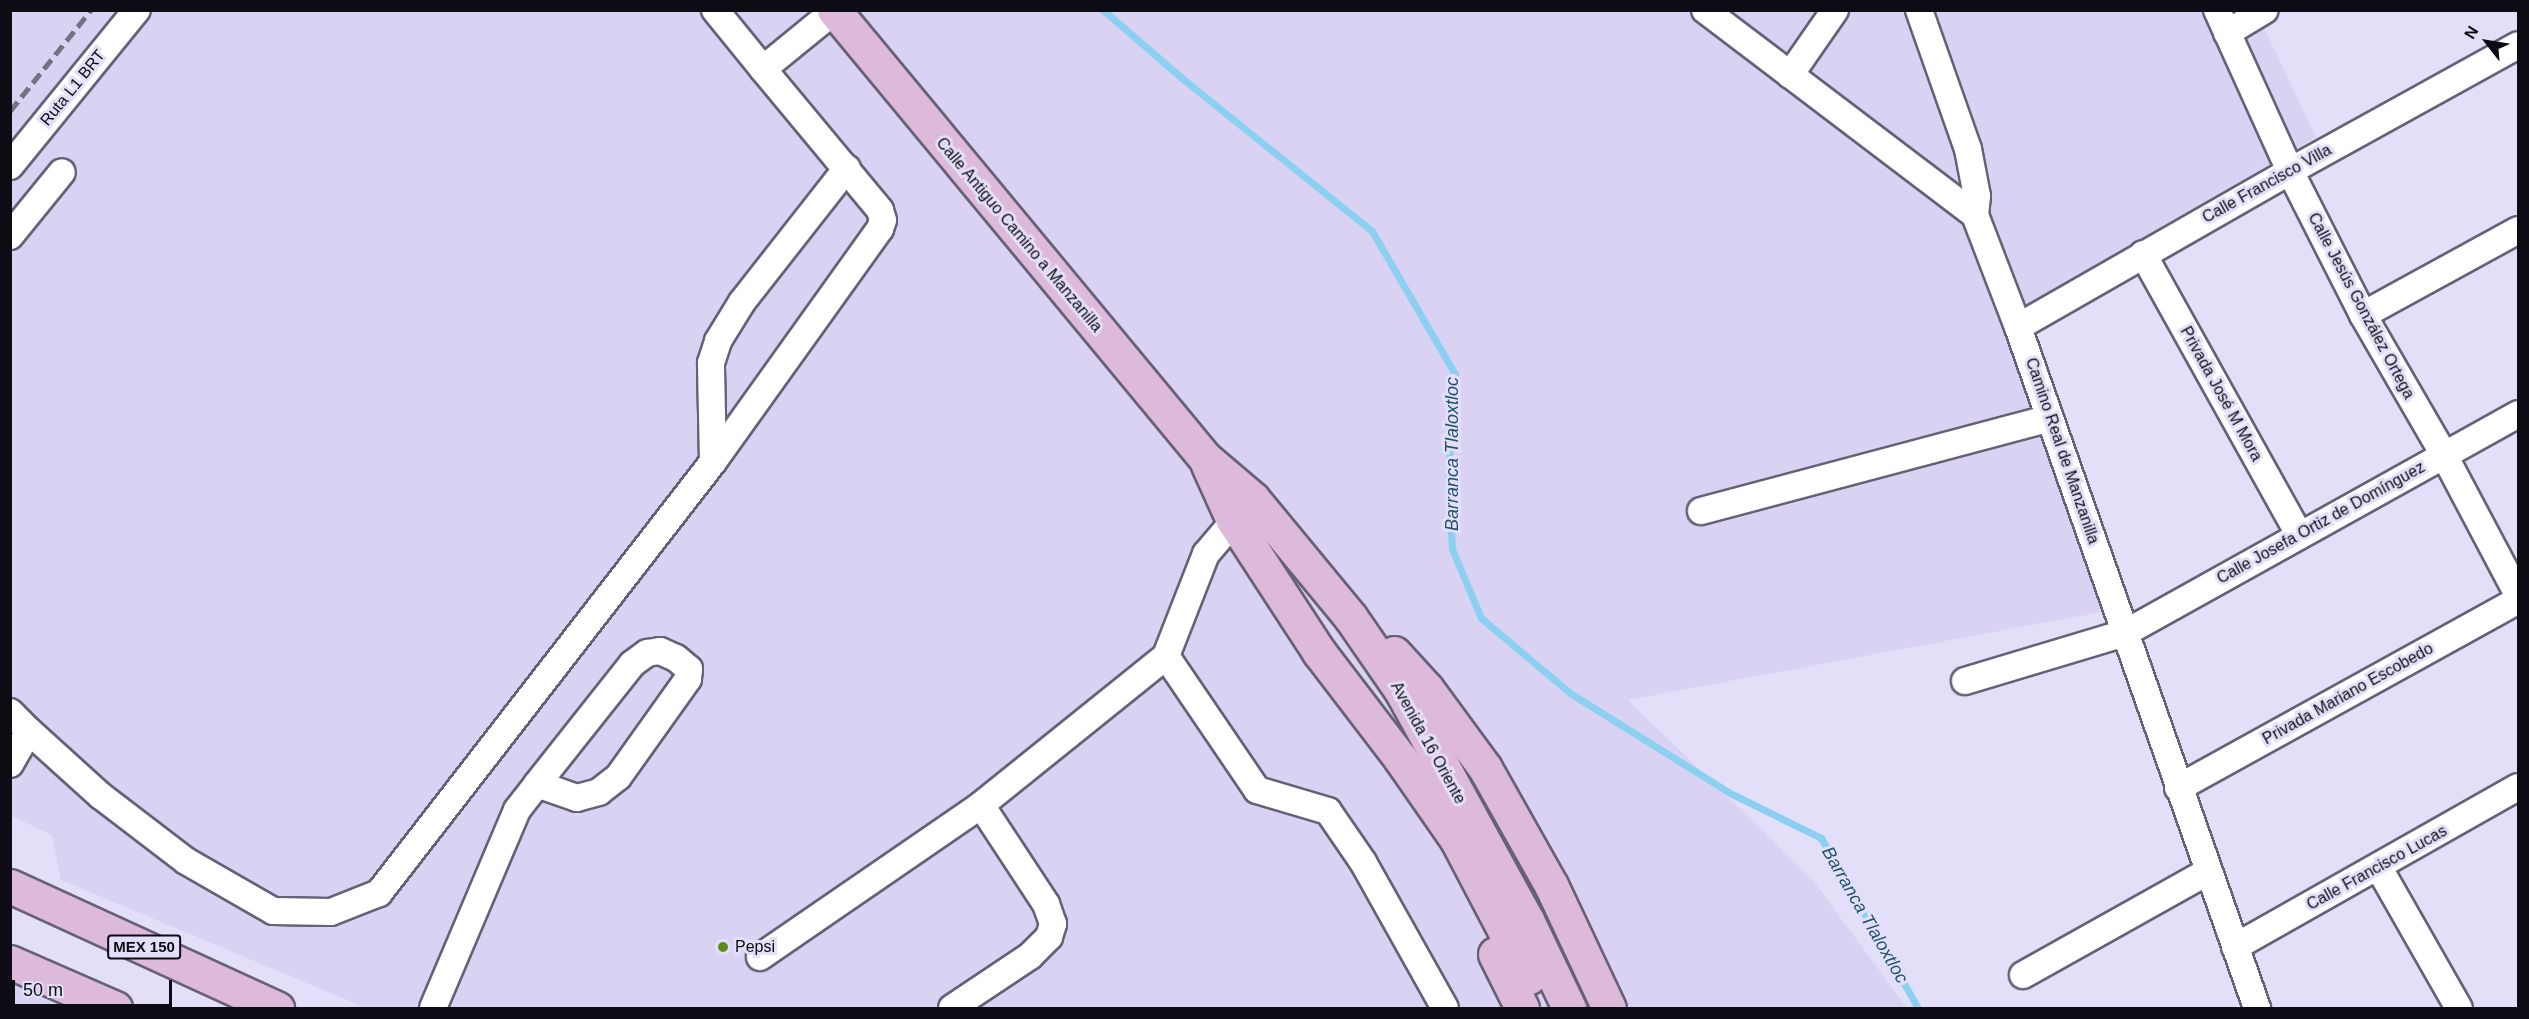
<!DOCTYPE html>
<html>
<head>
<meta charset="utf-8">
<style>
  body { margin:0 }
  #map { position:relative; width:2529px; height:1019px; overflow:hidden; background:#e4dff8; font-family:Arial,sans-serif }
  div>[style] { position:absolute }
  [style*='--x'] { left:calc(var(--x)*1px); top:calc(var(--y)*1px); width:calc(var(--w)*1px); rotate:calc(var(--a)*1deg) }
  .built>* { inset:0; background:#d9d2f2 }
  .stream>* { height:7px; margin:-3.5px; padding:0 3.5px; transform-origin:3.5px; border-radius:3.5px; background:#8cd0f1 }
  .roads { filter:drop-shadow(2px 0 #666176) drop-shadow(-2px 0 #666176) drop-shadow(0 2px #666176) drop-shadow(0 -2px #666176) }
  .minor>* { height:26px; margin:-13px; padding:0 13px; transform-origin:13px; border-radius:13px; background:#fff }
  .major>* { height:33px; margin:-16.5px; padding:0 16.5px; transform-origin:16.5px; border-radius:16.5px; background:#ddb9db }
  .rail>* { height:4.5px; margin-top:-2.25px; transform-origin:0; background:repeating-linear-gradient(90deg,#747181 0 12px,transparent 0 18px) }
  .dots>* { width:16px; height:16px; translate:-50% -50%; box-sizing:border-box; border:3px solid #e4dff8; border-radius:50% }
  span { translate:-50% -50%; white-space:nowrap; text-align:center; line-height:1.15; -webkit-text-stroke:6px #e4dff8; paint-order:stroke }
  .shield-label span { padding:2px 4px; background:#e4dff8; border:2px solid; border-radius:4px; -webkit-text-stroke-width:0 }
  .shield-label { font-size:15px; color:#0d0b13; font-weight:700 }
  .street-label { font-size:16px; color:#0d0b13 }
  .poi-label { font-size:16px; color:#0d0b13 }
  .left { translate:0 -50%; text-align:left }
  .water-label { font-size:18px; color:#1e546b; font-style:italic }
  .frame { position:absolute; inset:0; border:12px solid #0d0b13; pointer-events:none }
  .north { position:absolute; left:2457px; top:12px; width:60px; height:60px; -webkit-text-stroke:4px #e4dff8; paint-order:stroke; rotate:301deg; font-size:16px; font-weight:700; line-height:24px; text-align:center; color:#0d0b13 }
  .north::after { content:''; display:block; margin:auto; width:21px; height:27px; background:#0d0b13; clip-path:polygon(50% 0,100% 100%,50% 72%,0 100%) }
  .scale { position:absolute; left:12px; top:980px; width:160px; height:27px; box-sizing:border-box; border:3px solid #0d0b13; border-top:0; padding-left:8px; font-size:18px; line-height:21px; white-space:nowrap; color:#0d0b13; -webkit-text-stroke:4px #e4dff8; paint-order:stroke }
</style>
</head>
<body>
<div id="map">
  <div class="built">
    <i style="clip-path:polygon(11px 11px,2256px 11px,2316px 137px,2006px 317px,2102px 612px,1628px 700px,1812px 879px,1907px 1008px,366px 1008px,61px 880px,52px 835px,11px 816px)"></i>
    <i style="clip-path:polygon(11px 984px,65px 1008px,11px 1008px)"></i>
  </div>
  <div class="stream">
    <i style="--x:1103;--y:10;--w:106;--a:40.8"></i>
    <i style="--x:1183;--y:79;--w:243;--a:38.8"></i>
    <i style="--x:1372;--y:231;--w:165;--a:59.9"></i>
    <i style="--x:1455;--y:374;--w:102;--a:93.9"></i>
    <i style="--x:1448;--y:476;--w:73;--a:86.9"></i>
    <i style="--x:1452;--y:549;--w:75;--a:67.2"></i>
    <i style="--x:1481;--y:618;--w:116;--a:40.1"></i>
    <i style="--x:1570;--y:693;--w:189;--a:32"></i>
    <i style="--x:1730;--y:793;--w:102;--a:26.3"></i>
    <i style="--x:1821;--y:838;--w:196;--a:60.3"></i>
  </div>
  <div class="roads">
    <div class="minor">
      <i style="--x:715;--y:10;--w:76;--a:50.9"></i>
      <i style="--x:1705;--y:10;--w:339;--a:37.2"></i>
      <i style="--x:1975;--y:215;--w:120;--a:69"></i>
      <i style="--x:2018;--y:327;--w:722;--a:70.66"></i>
      <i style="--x:1919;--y:10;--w:147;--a:70.6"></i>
      <i style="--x:1968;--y:149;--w:48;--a:79.2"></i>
      <i style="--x:1977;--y:196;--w:19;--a:96"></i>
      <i style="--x:2217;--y:10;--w:177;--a:65.6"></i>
      <i style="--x:2290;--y:171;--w:161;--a:63.1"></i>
      <i style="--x:2363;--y:315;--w:162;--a:59.9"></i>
      <i style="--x:2444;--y:455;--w:158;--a:62.1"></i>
      <i style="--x:2227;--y:33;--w:44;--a:-31.2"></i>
      <i style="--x:1790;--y:75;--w:79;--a:-55.3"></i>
      <i style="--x:10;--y:166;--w:201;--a:-50.9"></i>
      <i style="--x:10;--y:236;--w:82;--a:-50.9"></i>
      <i style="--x:2143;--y:254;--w:321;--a:60.9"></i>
      <i style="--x:2363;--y:315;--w:177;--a:-28.7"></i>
      <i style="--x:2018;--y:327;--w:314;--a:-29.8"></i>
      <i style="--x:2290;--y:171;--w:260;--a:-28.9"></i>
      <i style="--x:713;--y:462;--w:99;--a:-91.2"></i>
      <i style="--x:711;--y:363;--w:23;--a:-72"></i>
      <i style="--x:718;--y:341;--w:46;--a:-58.4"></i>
      <i style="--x:742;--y:302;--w:170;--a:-51.9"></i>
      <i style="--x:1701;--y:511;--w:361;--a:-14.9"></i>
      <i style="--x:1166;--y:656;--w:162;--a:55.8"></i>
      <i style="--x:1257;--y:790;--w:74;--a:16.5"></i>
      <i style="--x:1328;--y:811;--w:62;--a:55.5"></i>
      <i style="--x:1363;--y:862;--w:167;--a:60.7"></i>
      <i style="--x:1965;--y:681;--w:167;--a:-16.7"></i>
      <i style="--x:2125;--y:633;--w:450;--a:-29.1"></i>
      <i style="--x:10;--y:712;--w:27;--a:45"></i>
      <i style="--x:29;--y:731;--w:38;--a:120"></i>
      <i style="--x:29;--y:731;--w:97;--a:42.1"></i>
      <i style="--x:101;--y:796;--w:107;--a:37.4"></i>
      <i style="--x:186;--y:861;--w:100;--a:29.9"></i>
      <i style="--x:273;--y:911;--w:58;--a:1"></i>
      <i style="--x:331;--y:912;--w:52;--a:-21.6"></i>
      <i style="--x:379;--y:893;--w:545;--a:-52.23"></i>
      <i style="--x:713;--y:462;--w:287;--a:-54.4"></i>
      <i style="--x:880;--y:229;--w:9;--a:-72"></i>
      <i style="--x:883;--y:220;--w:10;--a:-107"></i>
      <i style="--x:880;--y:210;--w:183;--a:-129.7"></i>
      <i style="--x:763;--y:69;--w:92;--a:-39.2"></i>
      <i style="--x:2178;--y:788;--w:389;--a:-28.9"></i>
      <i style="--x:2379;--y:868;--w:161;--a:60.3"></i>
      <i style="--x:2235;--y:947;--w:325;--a:-29.5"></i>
      <i style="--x:760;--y:957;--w:268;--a:-34.5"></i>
      <i style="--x:981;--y:805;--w:238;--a:-38.8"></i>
      <i style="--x:1166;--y:656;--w:110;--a:-68.6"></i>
      <i style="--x:1206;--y:554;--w:60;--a:-49.7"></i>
      <i style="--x:2023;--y:975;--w:211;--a:-29.2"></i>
      <i style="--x:433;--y:1008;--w:215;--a:-67"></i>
      <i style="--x:517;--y:810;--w:33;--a:-52"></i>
      <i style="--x:537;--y:784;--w:153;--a:-51.6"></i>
      <i style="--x:632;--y:664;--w:19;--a:-36"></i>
      <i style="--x:647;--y:653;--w:13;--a:-9"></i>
      <i style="--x:660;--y:651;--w:17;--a:24"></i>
      <i style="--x:676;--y:658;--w:17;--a:40"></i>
      <i style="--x:689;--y:669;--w:10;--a:96"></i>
      <i style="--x:688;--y:679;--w:120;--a:125.5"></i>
      <i style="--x:618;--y:777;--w:24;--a:142"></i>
      <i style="--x:599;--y:792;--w:23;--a:165"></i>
      <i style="--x:577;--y:798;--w:42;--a:-160.7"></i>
      <i style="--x:952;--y:1008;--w:94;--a:-33.7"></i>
      <i style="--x:1030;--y:956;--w:27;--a:-45"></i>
      <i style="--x:1049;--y:937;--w:14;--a:-73"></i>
      <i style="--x:1053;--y:924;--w:21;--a:-109"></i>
      <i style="--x:1046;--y:904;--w:118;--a:-123.3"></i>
    </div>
    <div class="major">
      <i style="--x:834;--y:10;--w:582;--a:50.37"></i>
      <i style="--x:1205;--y:458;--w:63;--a:40.5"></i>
      <i style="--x:1253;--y:499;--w:154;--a:50.5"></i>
      <i style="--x:1351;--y:618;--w:90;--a:55.4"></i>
      <i style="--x:1402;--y:692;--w:260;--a:61.3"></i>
      <i style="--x:1527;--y:920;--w:98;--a:64.5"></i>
      <i style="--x:1208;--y:465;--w:60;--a:65.6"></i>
      <i style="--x:1233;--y:520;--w:158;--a:56.9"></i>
      <i style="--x:1319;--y:652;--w:133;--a:52.6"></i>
      <i style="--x:1400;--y:758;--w:100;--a:55.2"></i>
      <i style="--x:1457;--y:840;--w:155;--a:62.3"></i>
      <i style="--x:1394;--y:653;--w:49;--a:47.5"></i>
      <i style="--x:1427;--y:689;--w:98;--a:53.7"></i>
      <i style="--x:1485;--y:768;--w:134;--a:60.6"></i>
      <i style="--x:1551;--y:885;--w:136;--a:64.8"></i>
      <i style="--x:10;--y:886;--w:294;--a:24.6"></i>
      <i style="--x:1495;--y:954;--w:60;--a:63.4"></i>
      <i style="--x:10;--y:962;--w:115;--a:23.7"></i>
    </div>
  </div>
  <div class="rail">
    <i style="--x:10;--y:111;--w:129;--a:-51.3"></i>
  </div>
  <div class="dots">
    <i style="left:723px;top:947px;background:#5b8c21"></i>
  </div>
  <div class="shield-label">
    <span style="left:144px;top:947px">MEX 150</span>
  </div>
  <div class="street-label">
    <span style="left:73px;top:88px;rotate:-51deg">Ruta L1 BRT</span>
    <span style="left:2267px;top:184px;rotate:-29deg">Calle Francisco Villa</span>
    <span style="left:1019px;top:235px;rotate:50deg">Calle Antiguo Camino a Manzanilla</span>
    <span style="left:2361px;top:306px;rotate:62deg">Calle Jesús González Ortega</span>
    <span style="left:2221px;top:394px;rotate:61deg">Privada José M Mora</span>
    <span style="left:2062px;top:451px;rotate:71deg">Camino Real de Manzanilla</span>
    <span style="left:2321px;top:523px;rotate:-29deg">Calle Josefa Ortiz de Domínguez</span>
    <span style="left:2348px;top:694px;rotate:-29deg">Privada Mariano Escobedo</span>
    <span style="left:1428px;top:743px;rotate:61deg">Avenida 16 Oriente</span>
    <span style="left:2377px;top:868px;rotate:-29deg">Calle Francisco Lucas</span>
  </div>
  <div class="poi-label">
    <span class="left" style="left:735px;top:947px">Pepsi</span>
  </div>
  <div class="water-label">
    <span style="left:1452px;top:454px;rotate:-90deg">Barranca Tlaloxtloc</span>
    <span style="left:1865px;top:915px;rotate:60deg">Barranca Tlaloxtloc</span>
  </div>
  <div class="frame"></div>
  <div class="north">N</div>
  <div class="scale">50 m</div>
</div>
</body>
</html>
